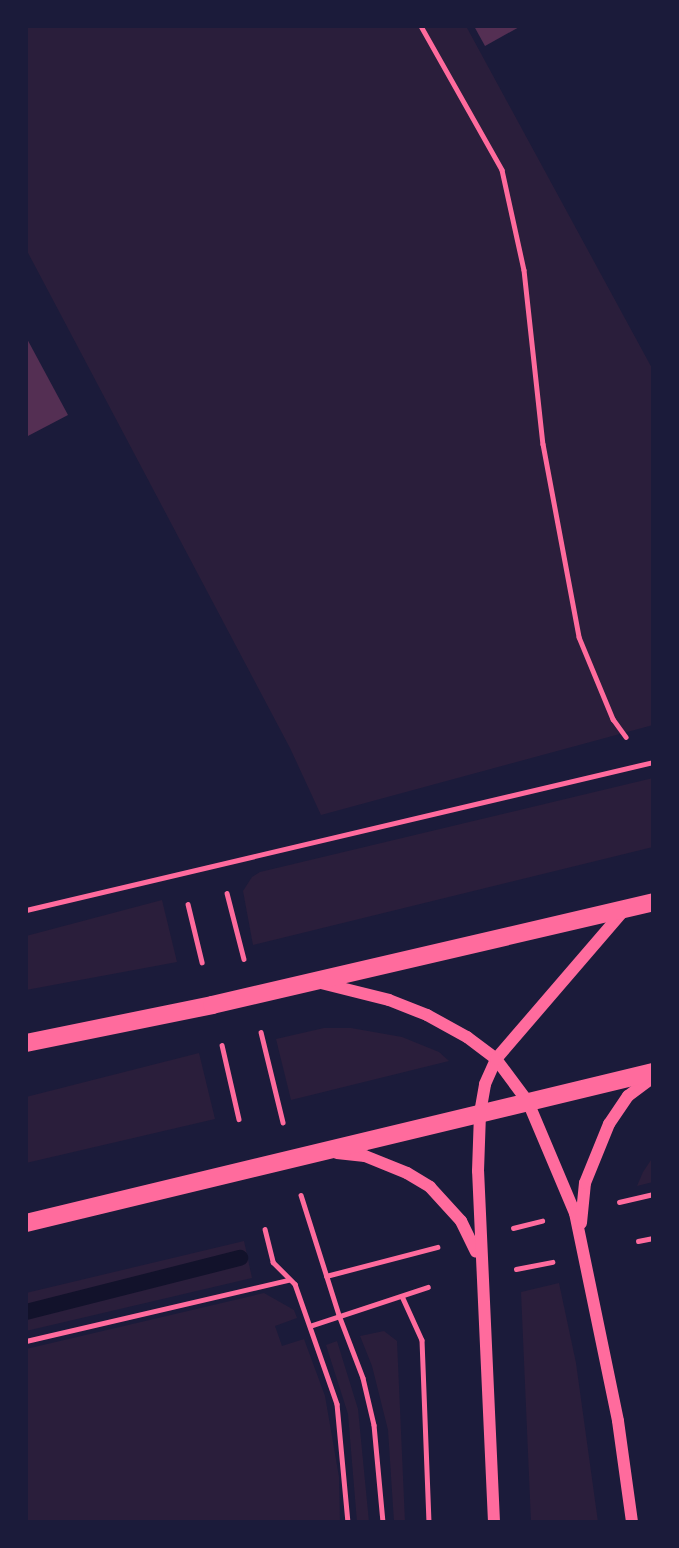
<!DOCTYPE html>
<html>
<head>
<meta charset="utf-8">
<style>
  body { margin:0 }
  #map { position:relative; width:679px; height:1548px; overflow:hidden; background:#1b1b3a; font-family:Mulish,sans-serif }
  div>[style] { position:absolute }
  [style*='--x'] { left:calc(var(--x)*1px); top:calc(var(--y)*1px); width:calc(var(--w)*1px); rotate:calc(var(--a)*1deg) }
  .green>* { inset:0; background:#2a1e3b }
  .stream>* { height:16px; margin:-8px; padding:0 8px; transform-origin:8px; border-radius:8px; background:#12122b }
  .building>* { inset:0; background:#542f53 }
  .path>* { height:4.5px; margin:-2.25px; padding:0 2.25px; transform-origin:2.25px; border-radius:2.25px; background:#ff6b9d }
  .service>* { height:5px; margin:-2.5px; padding:0 2.5px; transform-origin:2.5px; border-radius:2.5px; background:#ff6b9d }
  .tertiary>* { height:12px; margin:-6px; padding:0 6px; transform-origin:6px; border-radius:6px; background:#ff6b9d }
  .primary>* { height:18px; margin:-9px; padding:0 9px; transform-origin:9px; border-radius:9px; background:#ff6b9d }
  span { translate:-50% -50%; white-space:nowrap; text-align:center; line-height:1.15; -webkit-text-stroke:5px #1b1b3a; paint-order:stroke }
  .frame { position:absolute; inset:0; border:28px solid #1b1b3a; pointer-events:none }
</style>
</head>
<body>
<div id="map">
  <div class="green">
    <i style="clip-path:polygon(26px 26px,466px 26px,653px 370px,653px 725px,321px 815px,290px 748px,26px 249px)"></i>
    <i style="clip-path:polygon(653px 778px,653px 847px,253px 945px,243px 891px,252px 877px,260px 872px)"></i>
    <i style="clip-path:polygon(162px 900px,177px 962px,26px 990px,26px 936px)"></i>
    <i style="clip-path:polygon(324px 1028px,351px 1028px,402px 1037px,439px 1052px,449px 1061px,291px 1100px,276px 1039px)"></i>
    <i style="clip-path:polygon(199px 1053px,215px 1119px,26px 1163px,26px 1097px)"></i>
    <i style="clip-path:polygon(653px 1157px,653px 1182px,637px 1186px,643px 1172px)"></i>
    <i style="clip-path:polygon(244px 1241px,252px 1278px,26px 1331px,26px 1293px)"></i>
    <i style="clip-path:polygon(559px 1283px,576px 1363px,598px 1522px,531px 1522px,521px 1292px)"></i>
    <i style="clip-path:polygon(264px 1293px,294px 1310px,297px 1318px,275px 1326px,282px 1346px,304px 1339px,325px 1396px,339px 1477px,340px 1522px,26px 1522px,26px 1349px)"></i>
    <i style="clip-path:polygon(384px 1331px,397px 1341px,405px 1522px,394px 1522px,388px 1430px,372px 1366px,360px 1336px)"></i>
    <i style="clip-path:polygon(337px 1341px,358px 1409px,369px 1522px,357px 1522px,348px 1414px,326px 1345px)"></i>
  </div>
  <div class="stream">
    <i style="--x:26;--y:1312;--w:221;--a:-14.2"></i>
  </div>
  <div class="building">
    <i style="clip-path:polygon(474px 26px,521px 26px,485px 46px)"></i>
    <i style="clip-path:polygon(26px 337px,68px 415px,26px 437px)"></i>
  </div>
  <div class="path">
    <i style="--x:421;--y:26;--w:165;--a:60.6"></i>
    <i style="--x:502;--y:170;--w:102;--a:77.6"></i>
    <i style="--x:524;--y:270;--w:175;--a:83.8"></i>
    <i style="--x:543;--y:444;--w:196;--a:79.4"></i>
    <i style="--x:579;--y:637;--w:89;--a:67.5"></i>
    <i style="--x:613;--y:719;--w:22;--a:54"></i>
    <i style="--x:227;--y:893;--w:68;--a:75.6"></i>
    <i style="--x:188;--y:904;--w:60;--a:76.4"></i>
    <i style="--x:261;--y:1032;--w:93;--a:76.3"></i>
    <i style="--x:222;--y:1045;--w:76;--a:77.1"></i>
    <i style="--x:301;--y:1195;--w:126;--a:72.4"></i>
    <i style="--x:339;--y:1315;--w:67;--a:69.1"></i>
    <i style="--x:363;--y:1378;--w:48;--a:76.8"></i>
    <i style="--x:374;--y:1425;--w:97;--a:84.7"></i>
    <i style="--x:619;--y:1202;--w:35;--a:-13"></i>
    <i style="--x:513;--y:1228;--w:30;--a:-14"></i>
    <i style="--x:265;--y:1229;--w:34;--a:76"></i>
    <i style="--x:273;--y:1262;--w:31;--a:45"></i>
    <i style="--x:295;--y:1284;--w:127;--a:70.7"></i>
    <i style="--x:337;--y:1404;--w:119;--a:84.7"></i>
    <i style="--x:638;--y:1241;--w:15;--a:-11"></i>
    <i style="--x:516;--y:1269;--w:37;--a:-11"></i>
    <i style="--x:326;--y:1276;--w:115;--a:-14.6"></i>
    <i style="--x:402;--y:1296;--w:48;--a:65.6"></i>
    <i style="--x:422;--y:1340;--w:182;--a:87.8"></i>
    <i style="--x:310;--y:1326;--w:124;--a:-18.3"></i>
    <i style="--x:26;--y:1341;--w:270;--a:-13.1"></i>
  </div>
  <div class="service">
    <i style="--x:26;--y:910;--w:644;--a:-13.28"></i>
  </div>
  <div class="tertiary">
    <i style="--x:317;--y:982;--w:74;--a:14"></i>
    <i style="--x:389;--y:1000;--w:41;--a:21.5"></i>
    <i style="--x:427;--y:1015;--w:46;--a:28.8"></i>
    <i style="--x:467;--y:1037;--w:36;--a:37"></i>
    <i style="--x:496;--y:1059;--w:54;--a:53.3"></i>
    <i style="--x:528;--y:1102;--w:121;--a:67.1"></i>
    <i style="--x:575;--y:1213;--w:212;--a:78.3"></i>
    <i style="--x:618;--y:1421;--w:102;--a:82.1"></i>
    <i style="--x:337;--y:1153;--w:28;--a:6"></i>
    <i style="--x:365;--y:1156;--w:45;--a:22"></i>
    <i style="--x:407;--y:1173;--w:27;--a:31"></i>
    <i style="--x:430;--y:1187;--w:46;--a:47.6"></i>
    <i style="--x:461;--y:1221;--w:34;--a:64"></i>
    <i style="--x:581;--y:1223;--w:40;--a:-84.3"></i>
    <i style="--x:585;--y:1183;--w:64;--a:-67.9"></i>
    <i style="--x:609;--y:1124;--w:34;--a:-56"></i>
    <i style="--x:628;--y:1096;--w:31;--a:-37"></i>
    <i style="--x:494;--y:1522;--w:351;--a:-92.6"></i>
    <i style="--x:478;--y:1171;--w:58;--a:-88"></i>
    <i style="--x:480;--y:1113;--w:29;--a:-80"></i>
    <i style="--x:485;--y:1084;--w:27;--a:-66"></i>
    <i style="--x:496;--y:1059;--w:199;--a:-49.3"></i>
  </div>
  <div class="primary">
    <i style="--x:26;--y:1043;--w:190;--a:-11.5"></i>
    <i style="--x:212;--y:1005;--w:453;--a:-13.1"></i>
    <i style="--x:26;--y:1223;--w:645;--a:-13.54"></i>
  </div>
  <div class="frame"></div>
</div>
</body>
</html>
